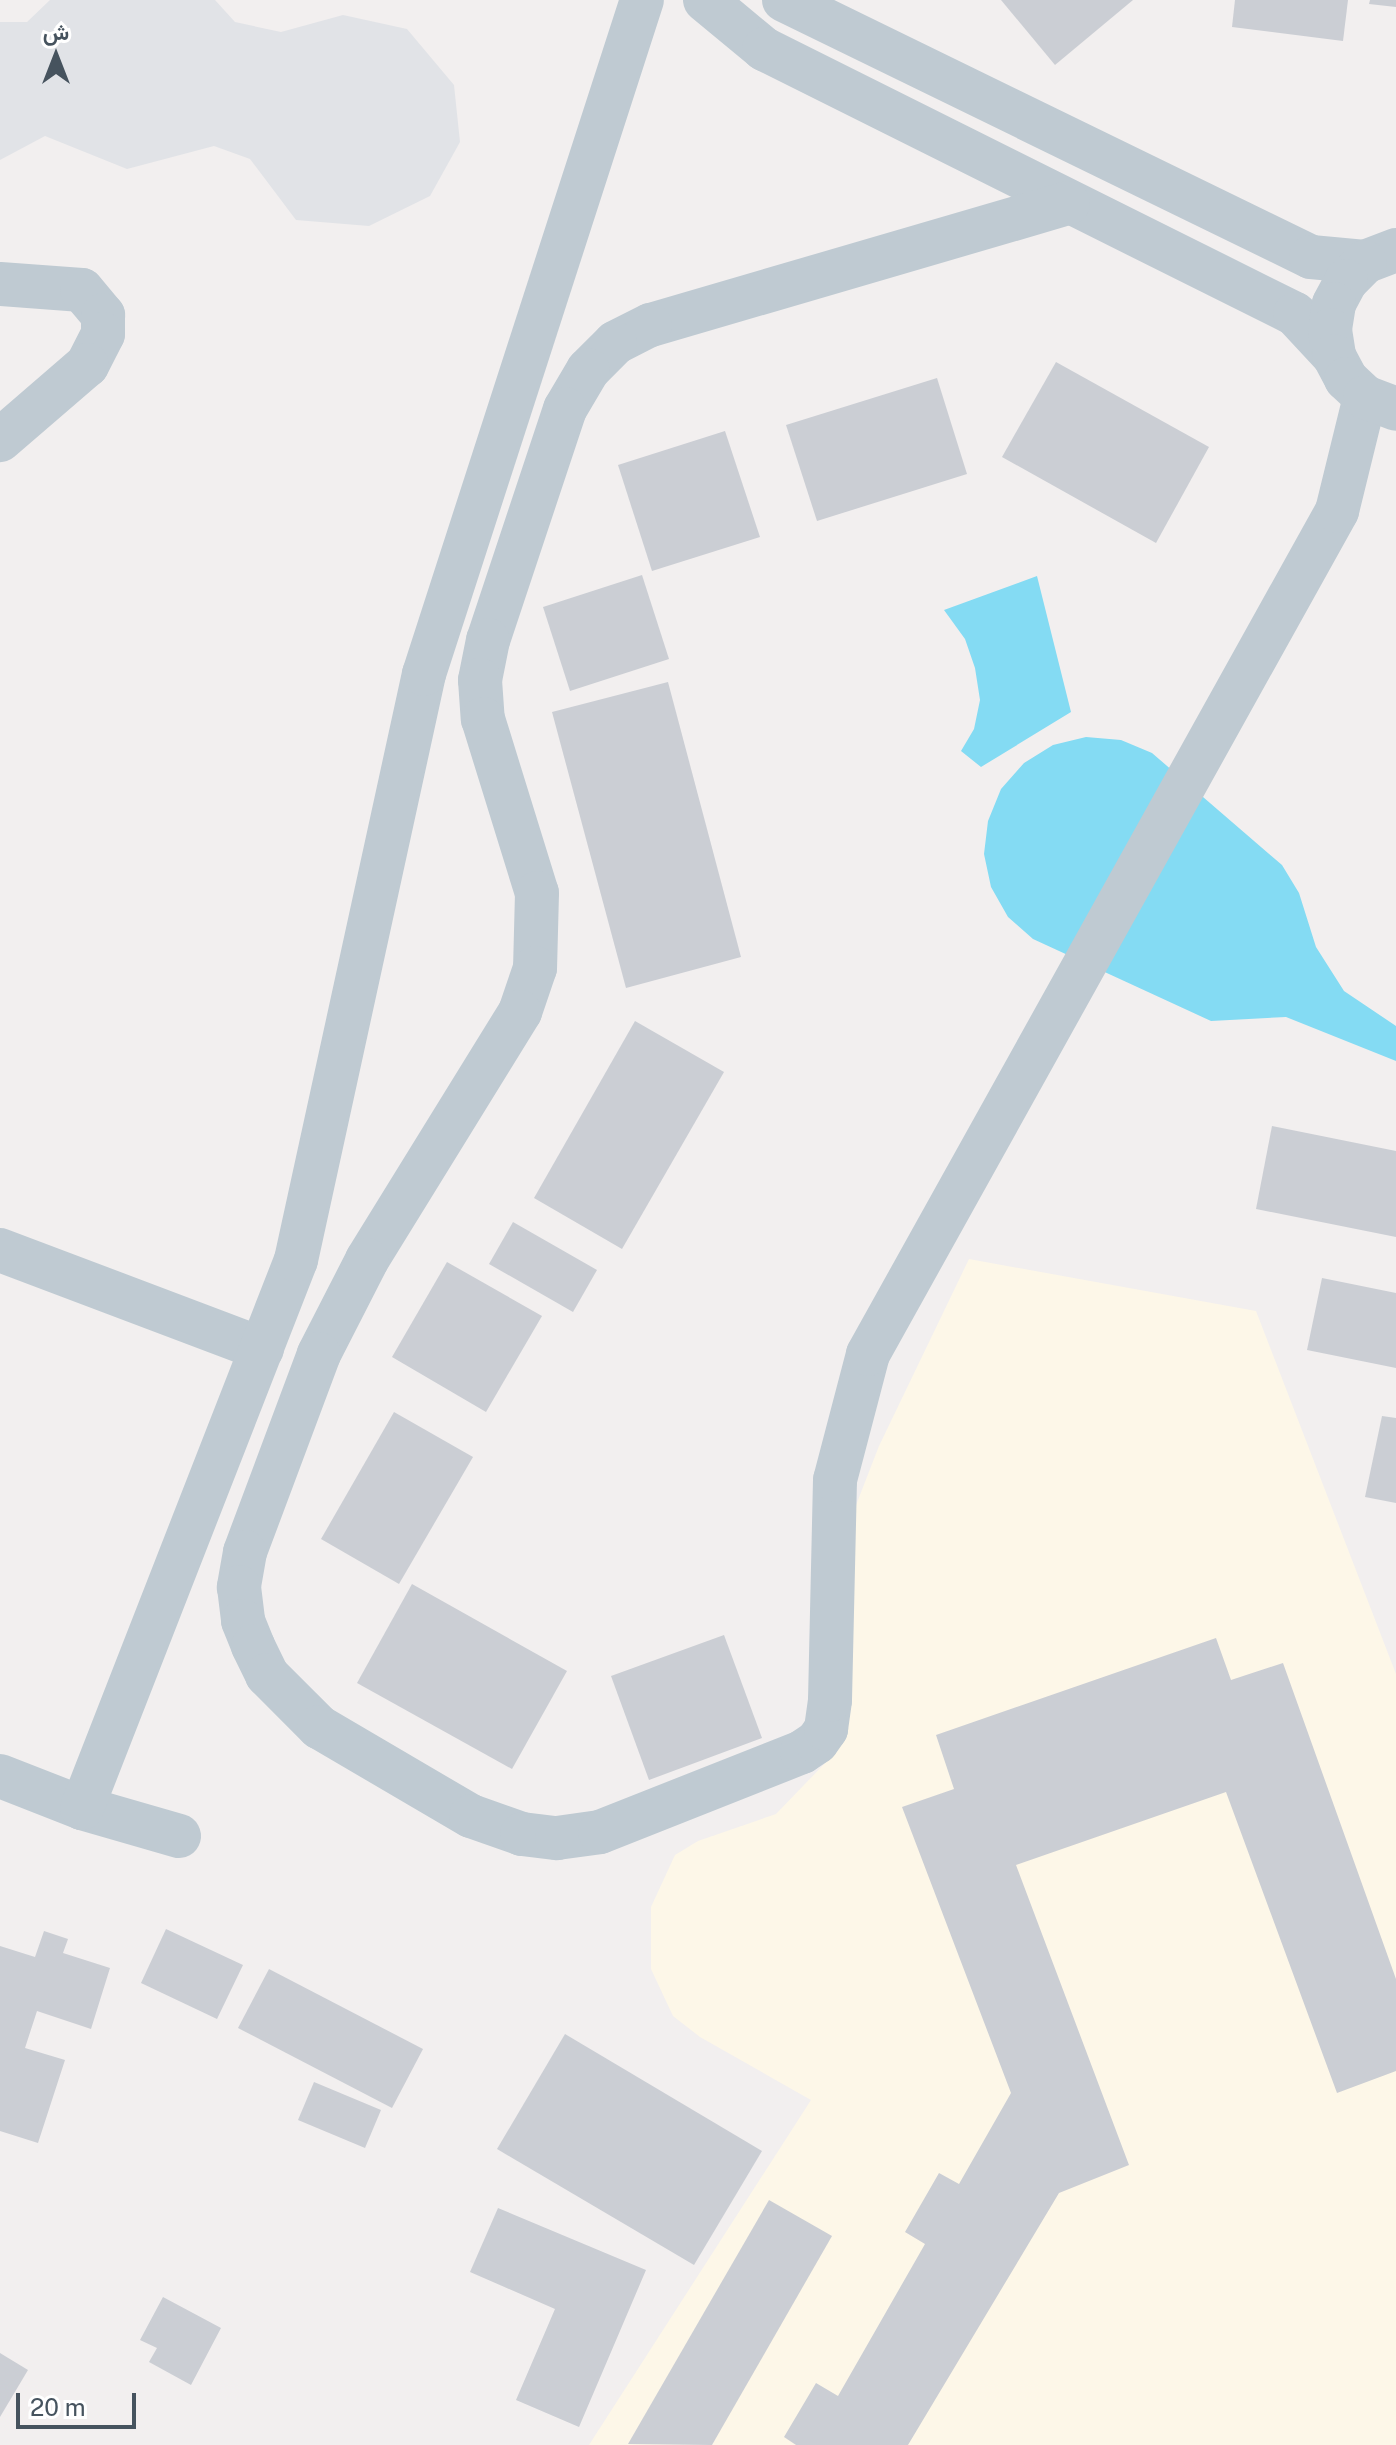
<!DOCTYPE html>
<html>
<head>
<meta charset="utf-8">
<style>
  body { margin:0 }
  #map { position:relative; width:1396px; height:2445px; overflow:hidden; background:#f2efef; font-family:"Public Sans",Vazirmatn,sans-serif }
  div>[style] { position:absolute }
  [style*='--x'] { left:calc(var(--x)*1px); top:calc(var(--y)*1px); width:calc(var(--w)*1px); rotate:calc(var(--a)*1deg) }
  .commercial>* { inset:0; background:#fdf7e8 }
  .airport>* { inset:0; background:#e1e3e7 }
  .water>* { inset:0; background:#84dbf3 }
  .building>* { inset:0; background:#cbced4 }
  .minor>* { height:44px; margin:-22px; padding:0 22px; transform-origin:22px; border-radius:22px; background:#bfcad2 }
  span { translate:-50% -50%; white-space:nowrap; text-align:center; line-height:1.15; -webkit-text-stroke:6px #fff; paint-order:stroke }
  .north { position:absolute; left:16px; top:16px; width:80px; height:80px; -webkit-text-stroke:6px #fff; paint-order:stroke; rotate:0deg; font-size:22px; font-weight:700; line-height:32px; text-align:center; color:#46535e }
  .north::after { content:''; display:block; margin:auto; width:28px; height:36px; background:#46535e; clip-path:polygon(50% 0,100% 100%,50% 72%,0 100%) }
  .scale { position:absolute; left:16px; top:2393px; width:120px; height:36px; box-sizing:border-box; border:4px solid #46535e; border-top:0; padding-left:10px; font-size:24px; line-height:28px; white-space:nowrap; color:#46535e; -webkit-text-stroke:6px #fff; paint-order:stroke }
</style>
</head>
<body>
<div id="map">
  <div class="commercial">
    <i style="clip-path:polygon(969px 1259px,1256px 1311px,1396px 1674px,1396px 2445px,589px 2445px,811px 2100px,700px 2037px,673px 2016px,651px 1969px,651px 1907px,675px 1855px,698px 1841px,776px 1814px,832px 1756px,851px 1518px,879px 1446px)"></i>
  </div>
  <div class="airport">
    <i style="clip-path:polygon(50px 0,215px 0,235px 22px,281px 32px,343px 15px,407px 29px,454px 85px,460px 142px,430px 196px,369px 226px,296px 220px,250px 159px,214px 146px,127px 169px,45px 136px,0 160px,0 22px,27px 22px)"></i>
  </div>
  <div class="water">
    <i style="clip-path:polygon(1037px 576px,1071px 712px,981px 767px,961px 751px,974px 729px,980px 700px,975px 668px,965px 639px,944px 610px)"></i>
    <i style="clip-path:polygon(1086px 737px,1121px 740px,1152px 753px,1282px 865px,1299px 893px,1316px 947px,1344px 991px,1396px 1026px,1396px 1061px,1286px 1017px,1211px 1021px,1033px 939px,1008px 917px,991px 887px,984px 854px,988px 821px,1001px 789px,1024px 763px,1053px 745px)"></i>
  </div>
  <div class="building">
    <i style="clip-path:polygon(1001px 0,1133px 0,1055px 65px)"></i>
    <i style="clip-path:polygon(1235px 0,1348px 0,1343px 41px,1232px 27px)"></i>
    <i style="clip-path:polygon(1370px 0,1396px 0,1396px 7px,1369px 4px)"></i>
    <i style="clip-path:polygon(1056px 362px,1209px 447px,1156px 543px,1002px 457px)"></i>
    <i style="clip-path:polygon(937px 378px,967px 474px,817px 521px,786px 425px)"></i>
    <i style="clip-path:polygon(725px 431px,760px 537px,652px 571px,618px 465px)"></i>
    <i style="clip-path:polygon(642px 575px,669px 659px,570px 691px,543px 607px)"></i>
    <i style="clip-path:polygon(668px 682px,741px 957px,626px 988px,552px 712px)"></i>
    <i style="clip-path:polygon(635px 1021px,724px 1072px,622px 1249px,534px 1198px)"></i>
    <i style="clip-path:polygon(1272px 1126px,1396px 1151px,1396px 1237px,1256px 1209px)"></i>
    <i style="clip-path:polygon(513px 1222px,597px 1270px,573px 1312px,489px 1264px)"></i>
    <i style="clip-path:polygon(447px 1262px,542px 1316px,486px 1412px,392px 1357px)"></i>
    <i style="clip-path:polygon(1322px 1278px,1396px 1293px,1396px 1368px,1307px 1350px)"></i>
    <i style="clip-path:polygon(394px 1412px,473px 1457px,399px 1584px,321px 1539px)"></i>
    <i style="clip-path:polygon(1382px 1416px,1396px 1418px,1396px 1503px,1365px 1497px)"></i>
    <i style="clip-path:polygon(412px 1584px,567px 1671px,512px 1769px,357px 1683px)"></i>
    <i style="clip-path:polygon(724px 1635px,762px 1738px,649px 1780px,611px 1676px)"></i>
    <i style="clip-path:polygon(1216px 1638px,1231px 1680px,1283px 1663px,1396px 1979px,1396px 2071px,1337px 2093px,1226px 1792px,1016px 1865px,1129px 2165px,1059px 2193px,908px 2445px,796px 2445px,784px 2437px,816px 2383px,838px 2396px,925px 2244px,905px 2232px,939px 2173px,959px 2184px,1011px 2093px,902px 1807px,954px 1789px,936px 1735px)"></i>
    <i style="clip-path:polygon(166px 1929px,243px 1965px,217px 2019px,141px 1983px)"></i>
    <i style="clip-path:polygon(44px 1931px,68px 1939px,63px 1953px,110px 1968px,91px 2029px,37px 2011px,25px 2048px,65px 2060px,38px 2143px,0 2131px,0 1946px,35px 1957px)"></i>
    <i style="clip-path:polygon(269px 1969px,423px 2049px,392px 2108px,238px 2028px)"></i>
    <i style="clip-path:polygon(565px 2034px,762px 2151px,694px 2265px,497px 2149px)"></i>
    <i style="clip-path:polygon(314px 2082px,381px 2110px,365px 2148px,298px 2120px)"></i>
    <i style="clip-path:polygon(769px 2200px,832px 2236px,712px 2445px,628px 2444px)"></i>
    <i style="clip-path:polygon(498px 2208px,646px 2270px,579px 2427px,516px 2400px,555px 2309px,470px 2272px)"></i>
    <i style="clip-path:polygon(163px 2297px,221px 2328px,191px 2385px,149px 2362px,157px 2348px,140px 2340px)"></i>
    <i style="clip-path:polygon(0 2353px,28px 2370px,0 2417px)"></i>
  </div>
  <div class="minor">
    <i style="--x:705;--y:0;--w:77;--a:39.7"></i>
    <i style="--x:764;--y:49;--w:593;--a:26.52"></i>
    <i style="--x:1295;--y:314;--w:57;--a:47.1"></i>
    <i style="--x:784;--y:0;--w:586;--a:26"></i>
    <i style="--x:1311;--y:257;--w:54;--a:5.3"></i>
    <i style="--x:1068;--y:203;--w:435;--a:163.7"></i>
    <i style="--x:650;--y:325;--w:39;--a:153"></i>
    <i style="--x:615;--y:343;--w:38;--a:135"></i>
    <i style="--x:588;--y:370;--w:45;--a:120.5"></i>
    <i style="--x:565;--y:409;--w:243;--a:108.4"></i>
    <i style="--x:488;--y:640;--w:41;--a:101.3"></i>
    <i style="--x:480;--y:680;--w:39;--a:86"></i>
    <i style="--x:483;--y:719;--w:182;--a:72.8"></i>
    <i style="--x:537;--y:893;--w:75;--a:91.5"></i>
    <i style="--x:535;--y:968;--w:46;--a:108.8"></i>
    <i style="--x:520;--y:1012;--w:291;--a:121.7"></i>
    <i style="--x:367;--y:1260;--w:106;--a:117.1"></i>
    <i style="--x:319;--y:1354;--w:211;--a:110.5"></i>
    <i style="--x:245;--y:1552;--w:36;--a:100"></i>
    <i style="--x:239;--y:1587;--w:34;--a:83"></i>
    <i style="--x:243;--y:1621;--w:27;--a:68"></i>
    <i style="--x:253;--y:1646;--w:32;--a:64"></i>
    <i style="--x:267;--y:1675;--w:74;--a:45"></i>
    <i style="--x:319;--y:1727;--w:176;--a:30.4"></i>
    <i style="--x:471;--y:1816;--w:54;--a:19.4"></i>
    <i style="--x:522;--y:1834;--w:35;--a:7"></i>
    <i style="--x:557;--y:1838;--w:43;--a:-7.9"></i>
    <i style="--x:600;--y:1832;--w:217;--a:-21.6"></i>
    <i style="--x:802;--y:1752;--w:18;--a:-34"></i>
    <i style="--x:817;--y:1742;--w:16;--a:-55"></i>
    <i style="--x:826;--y:1729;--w:29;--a:-82"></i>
    <i style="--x:830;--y:1700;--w:220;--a:-88.7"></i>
    <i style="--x:835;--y:1480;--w:130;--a:-75.3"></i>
    <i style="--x:868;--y:1354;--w:965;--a:-60.91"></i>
    <i style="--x:1337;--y:511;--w:117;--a:-76.2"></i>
    <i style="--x:1396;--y:250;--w:33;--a:159"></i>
    <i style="--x:1365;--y:262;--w:27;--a:135"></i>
    <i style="--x:1346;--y:281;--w:26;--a:118"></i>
    <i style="--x:1334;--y:304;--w:26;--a:99"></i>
    <i style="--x:1330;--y:330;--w:26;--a:81"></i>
    <i style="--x:1334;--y:356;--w:26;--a:62"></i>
    <i style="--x:1346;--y:379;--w:26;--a:43"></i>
    <i style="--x:1365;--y:397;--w:33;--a:21"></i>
    <i style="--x:0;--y:284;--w:82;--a:4.2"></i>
    <i style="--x:82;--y:290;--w:33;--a:50"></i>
    <i style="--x:103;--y:315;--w:19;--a:90"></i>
    <i style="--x:103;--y:334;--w:35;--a:117"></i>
    <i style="--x:87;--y:365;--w:115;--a:139.2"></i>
    <i style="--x:0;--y:1250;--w:280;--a:20.7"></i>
    <i style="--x:0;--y:1776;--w:88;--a:21.3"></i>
    <i style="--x:82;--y:1808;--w:101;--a:16.1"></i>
    <i style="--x:82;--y:1808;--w:588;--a:-68.67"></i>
    <i style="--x:296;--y:1260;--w:600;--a:-77.68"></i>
    <i style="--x:424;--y:674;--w:708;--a:-72.08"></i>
  </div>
  <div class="north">ش</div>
  <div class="scale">20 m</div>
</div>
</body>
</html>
